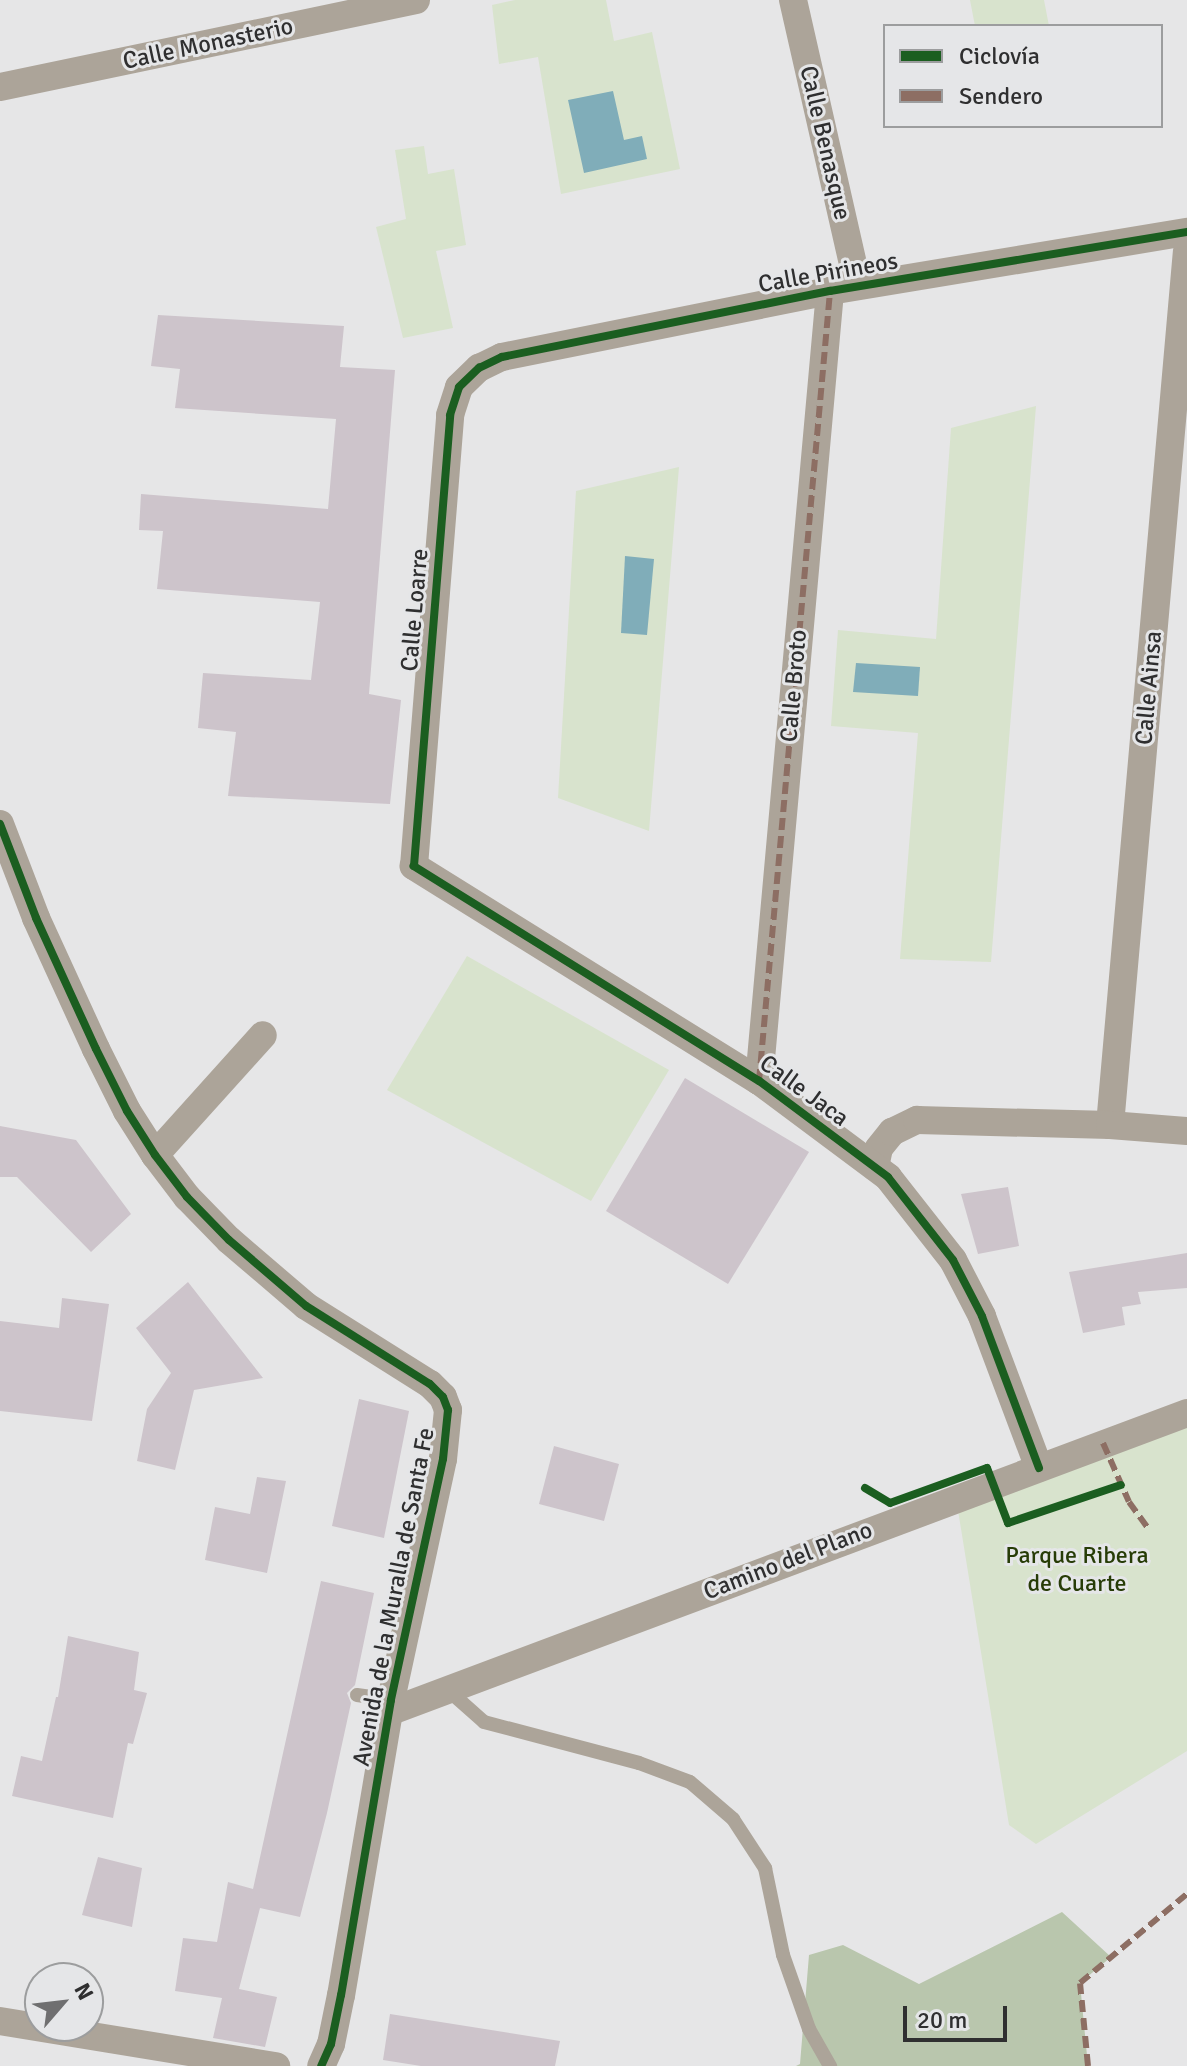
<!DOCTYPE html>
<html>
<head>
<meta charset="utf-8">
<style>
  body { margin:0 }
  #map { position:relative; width:1187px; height:2066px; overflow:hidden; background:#e6e6e7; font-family:Signika,sans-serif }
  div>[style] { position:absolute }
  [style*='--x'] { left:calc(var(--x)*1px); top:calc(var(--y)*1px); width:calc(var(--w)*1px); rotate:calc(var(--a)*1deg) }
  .green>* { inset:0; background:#d8e3cd }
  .forest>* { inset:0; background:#b9c6ad }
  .water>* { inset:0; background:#80adb9 }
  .building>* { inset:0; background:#cdc4cb }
  .lane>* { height:14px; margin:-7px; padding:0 7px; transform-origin:7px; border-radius:7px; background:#aca499 }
  .street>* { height:28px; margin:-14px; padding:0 14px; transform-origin:14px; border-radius:14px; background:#aca499 }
  .quiet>* { height:6px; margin-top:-3px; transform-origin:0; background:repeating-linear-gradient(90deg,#8d6e63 0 12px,transparent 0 18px) }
  .cycleway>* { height:8px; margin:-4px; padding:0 4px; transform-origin:4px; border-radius:4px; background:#1b5e20 }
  span { translate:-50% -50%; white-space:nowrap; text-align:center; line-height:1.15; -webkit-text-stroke:6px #e5e6e8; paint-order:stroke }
  .street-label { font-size:24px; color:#2f2f30 }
  .park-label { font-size:24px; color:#273c07 }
  .legend { position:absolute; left:883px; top:24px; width:280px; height:104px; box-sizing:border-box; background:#e5e6e8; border:2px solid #9c9d9e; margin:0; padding:10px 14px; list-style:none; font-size:24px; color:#2f2f30 }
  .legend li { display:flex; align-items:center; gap:16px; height:40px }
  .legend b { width:40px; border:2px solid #9c9d9e }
  .north { position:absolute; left:24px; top:1962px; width:80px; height:80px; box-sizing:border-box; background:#e5e6e8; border:2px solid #9c9d9e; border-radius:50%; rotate:62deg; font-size:22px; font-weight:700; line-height:32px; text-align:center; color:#2f2f30 }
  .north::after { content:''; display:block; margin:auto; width:28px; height:36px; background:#6f6f70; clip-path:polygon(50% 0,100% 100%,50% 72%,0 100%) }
  .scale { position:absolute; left:903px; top:2006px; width:104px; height:36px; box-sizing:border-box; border:4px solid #2f2f30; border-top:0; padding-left:10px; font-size:24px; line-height:28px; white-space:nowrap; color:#2f2f30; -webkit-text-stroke:6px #e5e6e8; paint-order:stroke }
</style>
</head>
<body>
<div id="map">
  <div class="green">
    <i style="clip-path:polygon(515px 0,606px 0,614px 41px,652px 32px,680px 169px,561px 194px,538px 57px,499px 64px,492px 5px)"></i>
    <i style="clip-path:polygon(970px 0,1044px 0,1049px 26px,975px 26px)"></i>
    <i style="clip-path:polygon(424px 146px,428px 174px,454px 169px,466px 245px,436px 251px,453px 328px,403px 338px,376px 227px,406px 219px,395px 150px)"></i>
    <i style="clip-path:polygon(1036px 406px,991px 962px,900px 959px,918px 733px,831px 726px,838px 630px,936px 639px,951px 428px)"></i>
    <i style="clip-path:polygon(679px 467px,649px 831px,558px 798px,576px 491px)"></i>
    <i style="clip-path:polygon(467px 956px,669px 1070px,591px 1201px,387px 1090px)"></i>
    <i style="clip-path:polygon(1187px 1414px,1187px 1751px,1036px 1844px,1009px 1825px,956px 1498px)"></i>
  </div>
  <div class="forest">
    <i style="clip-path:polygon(1062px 1912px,1111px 1957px,1080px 1983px,1088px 2066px,796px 2066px,800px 2064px,809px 1955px,843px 1945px,919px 1984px)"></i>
  </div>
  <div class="water">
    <i style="clip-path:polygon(613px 91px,624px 140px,642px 136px,647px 159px,584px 173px,568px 100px)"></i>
    <i style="clip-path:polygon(625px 556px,654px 559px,647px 635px,621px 633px)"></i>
    <i style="clip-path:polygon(856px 663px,920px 667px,918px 696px,853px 692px)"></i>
  </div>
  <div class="building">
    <i style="clip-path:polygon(158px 315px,344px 326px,340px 367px,395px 370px,369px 694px,401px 700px,390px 804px,228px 796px,236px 732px,198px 728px,203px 673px,311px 680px,320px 602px,157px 589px,163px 531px,139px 530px,141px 494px,328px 509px,336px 419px,175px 408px,180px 369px,151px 366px)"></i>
    <i style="clip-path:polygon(685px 1078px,809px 1152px,728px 1284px,606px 1211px)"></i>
    <i style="clip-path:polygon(0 1126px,76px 1140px,131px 1214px,91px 1252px,17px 1177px,0 1177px)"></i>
    <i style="clip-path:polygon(1008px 1187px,1019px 1246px,978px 1254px,961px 1194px)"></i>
    <i style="clip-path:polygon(1187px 1253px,1187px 1288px,1138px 1292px,1141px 1304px,1122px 1307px,1125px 1325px,1083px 1333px,1069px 1272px)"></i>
    <i style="clip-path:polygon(188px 1282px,263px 1378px,194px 1390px,175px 1470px,137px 1461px,147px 1409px,171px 1373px,136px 1328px)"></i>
    <i style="clip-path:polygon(62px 1298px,109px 1304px,92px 1421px,0 1411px,0 1321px,59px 1328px)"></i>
    <i style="clip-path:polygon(359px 1399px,409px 1411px,384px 1538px,332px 1526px)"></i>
    <i style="clip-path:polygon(554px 1446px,619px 1464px,604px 1521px,539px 1504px)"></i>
    <i style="clip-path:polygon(257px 1477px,286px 1481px,267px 1573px,205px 1560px,215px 1507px,250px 1514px)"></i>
    <i style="clip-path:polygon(321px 1581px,374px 1593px,355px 1685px,347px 1693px,351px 1703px,327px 1813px,300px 1917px,260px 1908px,239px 1989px,277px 1997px,265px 2047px,213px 2038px,222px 1998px,175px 1991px,183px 1938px,217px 1942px,228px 1882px,253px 1889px)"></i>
    <i style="clip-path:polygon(68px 1636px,139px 1652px,134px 1690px,147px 1693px,133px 1744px,128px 1743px,113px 1818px,12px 1796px,21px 1756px,42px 1761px,56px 1697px,58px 1697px)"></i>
    <i style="clip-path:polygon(98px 1857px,142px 1868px,132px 1927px,82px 1915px)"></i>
    <i style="clip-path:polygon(390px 2014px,560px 2041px,555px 2066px,421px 2066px,383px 2060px)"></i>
  </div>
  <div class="lane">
    <i style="--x:448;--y:1690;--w:48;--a:41.6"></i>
    <i style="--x:484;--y:1722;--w:160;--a:14.8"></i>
    <i style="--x:639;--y:1763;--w:54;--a:20.4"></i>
    <i style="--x:690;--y:1782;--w:57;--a:40.7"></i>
    <i style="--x:733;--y:1819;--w:59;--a:56.9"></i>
    <i style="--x:765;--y:1868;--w:89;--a:78.3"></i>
    <i style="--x:783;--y:1955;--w:78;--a:70.6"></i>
    <i style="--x:809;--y:2029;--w:43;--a:60.4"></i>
    <i style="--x:357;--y:1695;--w:34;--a:8"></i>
  </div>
  <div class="street">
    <i style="--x:793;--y:0;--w:293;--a:77.2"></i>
    <i style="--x:0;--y:87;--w:425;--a:-11.8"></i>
    <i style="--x:0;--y:824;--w:101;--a:69"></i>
    <i style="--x:36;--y:918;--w:144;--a:65.4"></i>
    <i style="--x:96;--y:1049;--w:69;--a:63.4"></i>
    <i style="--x:127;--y:1111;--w:52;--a:57.5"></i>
    <i style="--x:155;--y:1155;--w:53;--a:52.7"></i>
    <i style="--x:187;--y:1197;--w:60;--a:45.7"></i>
    <i style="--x:229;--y:1240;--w:101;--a:40.6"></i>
    <i style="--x:306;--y:1306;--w:146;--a:32.2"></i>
    <i style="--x:430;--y:1384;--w:18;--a:45"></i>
    <i style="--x:443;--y:1397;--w:14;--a:69"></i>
    <i style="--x:448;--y:1410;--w:49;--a:95.8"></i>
    <i style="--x:443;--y:1459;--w:247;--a:102.2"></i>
    <i style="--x:391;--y:1700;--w:299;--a:99.6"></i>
    <i style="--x:341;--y:1995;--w:50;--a:101.5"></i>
    <i style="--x:331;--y:2044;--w:24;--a:114"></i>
    <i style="--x:759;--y:1081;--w:793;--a:-84.86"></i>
    <i style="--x:1110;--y:1125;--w:877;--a:-84.97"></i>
    <i style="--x:155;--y:1155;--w:161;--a:-48"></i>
    <i style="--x:875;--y:1167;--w:19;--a:-78"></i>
    <i style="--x:879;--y:1148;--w:21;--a:-51"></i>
    <i style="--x:892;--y:1132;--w:28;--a:-26"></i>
    <i style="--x:917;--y:1120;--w:193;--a:1.5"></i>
    <i style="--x:1110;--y:1125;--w:77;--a:4.5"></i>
    <i style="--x:1039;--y:1468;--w:162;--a:-110.6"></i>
    <i style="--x:982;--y:1316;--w:63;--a:-117.4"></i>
    <i style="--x:953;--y:1260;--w:105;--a:-128.1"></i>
    <i style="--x:888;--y:1177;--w:161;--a:-143.3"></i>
    <i style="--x:759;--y:1081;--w:407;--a:-148.1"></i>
    <i style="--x:414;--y:866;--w:452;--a:-85.4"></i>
    <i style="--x:450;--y:415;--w:29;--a:-72"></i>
    <i style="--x:459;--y:387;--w:28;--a:-44"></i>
    <i style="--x:479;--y:368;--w:25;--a:-26"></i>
    <i style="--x:502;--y:357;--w:335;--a:-11.4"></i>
    <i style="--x:830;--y:291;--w:362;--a:-9.4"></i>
    <i style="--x:389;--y:1712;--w:852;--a:-20.54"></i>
    <i style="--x:0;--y:2021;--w:280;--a:9.3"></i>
  </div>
  <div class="quiet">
    <i style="--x:759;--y:1081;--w:793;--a:-84.86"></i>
    <i style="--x:1103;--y:1443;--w:64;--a:66.2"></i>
    <i style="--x:1129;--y:1502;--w:32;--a:54"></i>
    <i style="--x:1088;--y:2066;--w:83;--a:-95.5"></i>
    <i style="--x:1080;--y:1983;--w:139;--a:-39.8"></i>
  </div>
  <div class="cycleway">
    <i style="--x:0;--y:824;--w:101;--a:69"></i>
    <i style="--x:36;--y:918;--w:144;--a:65.4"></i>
    <i style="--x:96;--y:1049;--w:69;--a:63.4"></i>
    <i style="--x:127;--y:1111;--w:52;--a:57.5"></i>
    <i style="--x:155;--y:1155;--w:53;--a:52.7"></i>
    <i style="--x:187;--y:1197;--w:60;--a:45.7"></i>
    <i style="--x:229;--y:1240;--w:101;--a:40.6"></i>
    <i style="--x:306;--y:1306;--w:146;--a:32.2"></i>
    <i style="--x:430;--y:1384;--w:18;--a:45"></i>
    <i style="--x:443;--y:1397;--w:14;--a:69"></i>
    <i style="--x:448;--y:1410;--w:49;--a:95.8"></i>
    <i style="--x:443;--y:1459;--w:247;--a:102.2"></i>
    <i style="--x:391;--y:1700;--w:299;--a:99.6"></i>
    <i style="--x:341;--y:1995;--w:50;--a:101.5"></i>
    <i style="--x:331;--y:2044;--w:24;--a:114"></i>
    <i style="--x:1039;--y:1468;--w:162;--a:-110.6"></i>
    <i style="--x:982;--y:1316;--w:63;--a:-117.4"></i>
    <i style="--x:953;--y:1260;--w:105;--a:-128.1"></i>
    <i style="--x:888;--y:1177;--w:161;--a:-143.3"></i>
    <i style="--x:759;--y:1081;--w:407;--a:-148.1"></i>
    <i style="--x:414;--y:866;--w:452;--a:-85.4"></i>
    <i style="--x:450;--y:415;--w:29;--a:-72"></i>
    <i style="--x:459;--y:387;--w:28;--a:-44"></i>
    <i style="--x:479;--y:368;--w:25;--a:-26"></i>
    <i style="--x:502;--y:357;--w:335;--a:-11.4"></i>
    <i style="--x:830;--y:291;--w:362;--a:-9.4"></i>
    <i style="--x:865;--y:1488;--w:29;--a:31"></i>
    <i style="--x:890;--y:1503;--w:103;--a:-19.8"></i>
    <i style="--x:987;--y:1468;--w:59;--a:69.1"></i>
    <i style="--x:1008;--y:1523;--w:119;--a:-18.6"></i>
  </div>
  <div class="street-label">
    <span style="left:208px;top:44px;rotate:-12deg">Calle Monasterio</span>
    <span style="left:825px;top:143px;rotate:77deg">Calle Benasque</span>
    <span style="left:828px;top:273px;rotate:-10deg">Calle Pirineos</span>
    <span style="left:415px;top:610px;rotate:-85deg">Calle Loarre</span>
    <span style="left:794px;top:686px;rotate:-85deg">Calle Broto</span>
    <span style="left:1149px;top:688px;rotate:-85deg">Calle Ainsa</span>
    <span style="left:804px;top:1091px;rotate:36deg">Calle Jaca</span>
    <span style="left:788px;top:1561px;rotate:-21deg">Camino del Plano</span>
    <span style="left:394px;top:1597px;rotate:-79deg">Avenida de la Muralla de Santa Fe</span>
  </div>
  <div class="park-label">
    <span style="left:1077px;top:1570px">Parque Ribera<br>de Cuarte</span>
  </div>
  <ul class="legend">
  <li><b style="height:10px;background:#1b5e20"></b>Ciclovía</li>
  <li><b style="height:10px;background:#8d6e63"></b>Sendero</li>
  </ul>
  <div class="north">N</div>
  <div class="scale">20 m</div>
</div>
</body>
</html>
